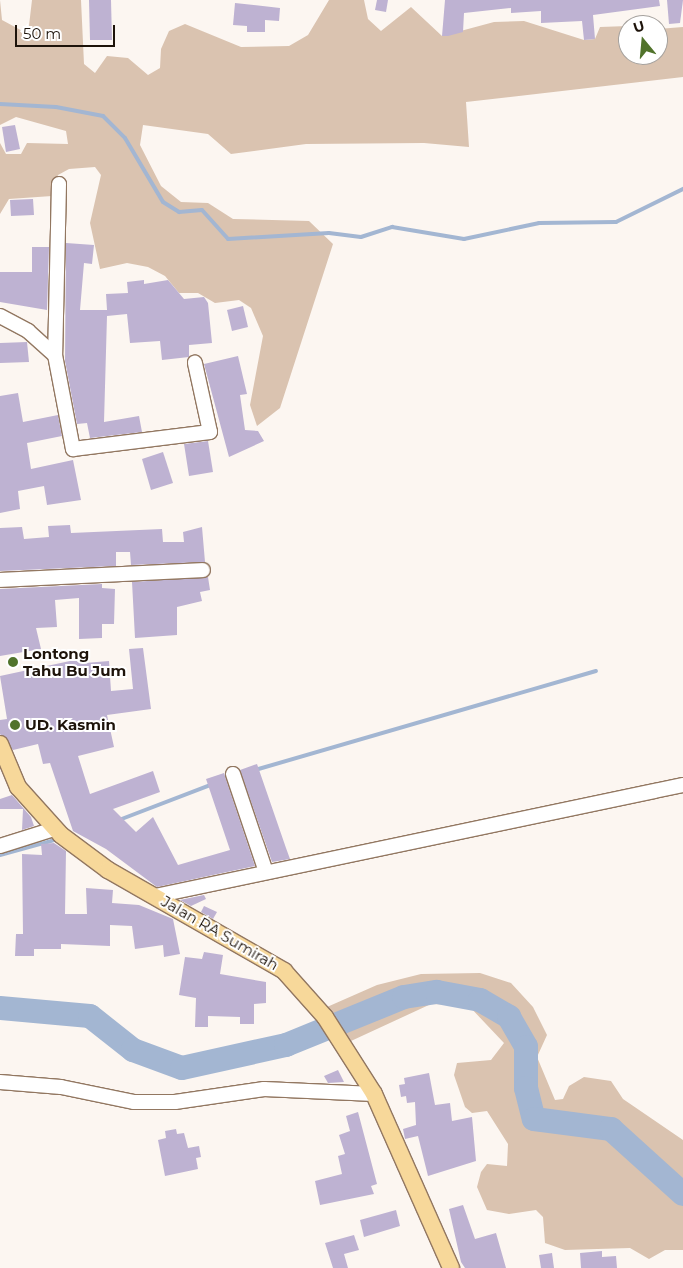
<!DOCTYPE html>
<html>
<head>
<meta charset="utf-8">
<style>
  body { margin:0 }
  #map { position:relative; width:683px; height:1268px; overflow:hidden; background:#fcf6f1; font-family:Montserrat,sans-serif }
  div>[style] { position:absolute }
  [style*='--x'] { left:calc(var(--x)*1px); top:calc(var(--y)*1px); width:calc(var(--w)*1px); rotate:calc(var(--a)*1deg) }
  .green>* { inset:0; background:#dac3b0 }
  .stream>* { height:4px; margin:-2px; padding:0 2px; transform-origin:2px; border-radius:2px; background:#a3b6d2 }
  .river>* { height:24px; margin:-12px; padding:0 12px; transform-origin:12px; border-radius:12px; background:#a3b6d2 }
  .building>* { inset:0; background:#beb2d2 }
  .roads { filter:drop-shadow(1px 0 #927761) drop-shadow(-1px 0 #927761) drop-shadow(0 1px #927761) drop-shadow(0 -1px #927761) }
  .minor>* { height:14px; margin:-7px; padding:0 7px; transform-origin:7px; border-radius:7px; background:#fff }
  .major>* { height:16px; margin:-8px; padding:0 8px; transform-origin:8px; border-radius:8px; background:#f7d89a }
  .dots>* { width:14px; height:14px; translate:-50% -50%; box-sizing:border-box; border:2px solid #fff; border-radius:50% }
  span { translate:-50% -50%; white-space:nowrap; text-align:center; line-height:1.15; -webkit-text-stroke:4px #fff; paint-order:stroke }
  .poi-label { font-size:15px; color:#1d130a; font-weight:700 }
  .left { translate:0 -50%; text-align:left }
  .street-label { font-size:15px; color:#1d130a }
  .north { position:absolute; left:618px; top:15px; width:50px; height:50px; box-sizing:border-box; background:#fff; border:1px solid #a5a19d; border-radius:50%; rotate:343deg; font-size:14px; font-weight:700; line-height:20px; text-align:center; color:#1d130a }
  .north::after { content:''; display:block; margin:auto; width:18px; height:22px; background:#51732b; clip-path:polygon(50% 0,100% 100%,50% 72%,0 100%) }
  .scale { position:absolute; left:15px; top:25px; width:100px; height:22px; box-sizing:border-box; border:2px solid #1d130a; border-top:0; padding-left:6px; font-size:15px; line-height:18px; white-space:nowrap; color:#1d130a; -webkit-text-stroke:4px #fff; paint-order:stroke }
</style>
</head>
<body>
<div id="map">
  <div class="green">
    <i style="clip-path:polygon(0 0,2px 20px,28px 34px,32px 0,81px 0,84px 64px,95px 73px,107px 56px,128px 58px,148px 75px,160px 68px,161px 49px,169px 31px,185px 24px,241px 47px,289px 46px,308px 35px,329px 0,364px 0,368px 19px,381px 31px,411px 7px,442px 36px,494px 22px,524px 21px,584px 40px,595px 39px,600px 27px,628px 26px,628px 55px,658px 55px,658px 29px,683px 27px,683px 77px,466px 102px,469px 147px,424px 143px,306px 144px,231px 154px,208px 134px,143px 125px,140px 145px,161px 186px,181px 202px,208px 203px,233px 219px,309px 221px,333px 244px,280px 408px,257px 426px,250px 405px,263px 336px,251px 308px,239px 300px,215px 303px,198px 293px,179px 293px,165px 276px,148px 267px,127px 263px,100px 269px,90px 223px,101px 175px,95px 167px,69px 169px,58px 175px,52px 196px,9px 199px,0 214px,0 143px,6px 154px,21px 154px,27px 143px,68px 144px,66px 131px,16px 117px,0 125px)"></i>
    <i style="clip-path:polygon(480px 973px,511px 983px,533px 1007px,547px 1035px,537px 1057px,555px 1100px,563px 1099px,569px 1086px,584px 1077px,611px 1081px,623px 1099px,683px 1140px,683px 1250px,665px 1250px,649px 1259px,630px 1248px,565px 1250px,545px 1243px,543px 1217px,536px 1210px,509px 1214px,487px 1210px,477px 1187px,481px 1172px,487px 1164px,507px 1166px,508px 1144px,487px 1111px,472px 1113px,465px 1107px,454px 1075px,457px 1063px,491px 1060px,504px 1043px,468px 1005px,431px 1004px,351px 1041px,327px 1007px,377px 985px,421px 974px)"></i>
  </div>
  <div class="stream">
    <i style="--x:0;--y:104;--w:56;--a:3.1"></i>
    <i style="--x:56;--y:107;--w:48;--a:10.8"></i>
    <i style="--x:103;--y:116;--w:31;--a:45"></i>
    <i style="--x:125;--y:138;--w:74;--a:59.3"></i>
    <i style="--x:163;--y:202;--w:19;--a:32"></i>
    <i style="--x:179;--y:212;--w:23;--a:-5"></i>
    <i style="--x:202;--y:210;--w:39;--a:48"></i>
    <i style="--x:228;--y:239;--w:101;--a:-3.4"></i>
    <i style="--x:329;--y:233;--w:32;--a:7"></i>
    <i style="--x:361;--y:237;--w:33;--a:-18"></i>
    <i style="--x:392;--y:227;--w:73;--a:9.5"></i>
    <i style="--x:464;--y:239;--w:77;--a:-12"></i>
    <i style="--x:539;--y:223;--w:77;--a:-0.7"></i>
    <i style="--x:616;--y:222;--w:75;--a:-26.2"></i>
    <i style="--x:255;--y:770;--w:355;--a:-16.2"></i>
    <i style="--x:119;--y:820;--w:101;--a:-21"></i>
    <i style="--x:0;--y:855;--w:60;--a:-15.4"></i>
  </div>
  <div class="river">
    <i style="--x:0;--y:1008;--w:90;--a:5.1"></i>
    <i style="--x:90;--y:1016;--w:55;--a:38.3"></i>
    <i style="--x:133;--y:1050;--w:52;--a:20.2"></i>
    <i style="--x:182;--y:1068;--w:107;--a:-12.5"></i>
    <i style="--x:286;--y:1045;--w:127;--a:-22.1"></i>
    <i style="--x:404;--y:997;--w:33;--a:-9"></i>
    <i style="--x:437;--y:992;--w:44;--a:10.5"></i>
    <i style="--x:480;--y:1000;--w:34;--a:30"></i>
    <i style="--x:509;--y:1017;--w:34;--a:60"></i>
    <i style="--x:526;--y:1047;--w:41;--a:90"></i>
    <i style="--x:526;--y:1088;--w:32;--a:76"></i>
    <i style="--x:534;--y:1119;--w:78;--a:7.4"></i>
    <i style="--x:611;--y:1129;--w:97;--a:42.1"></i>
  </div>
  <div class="building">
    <i style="clip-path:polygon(89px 0,111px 0,112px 40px,90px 40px)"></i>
    <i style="clip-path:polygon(377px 0,388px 0,386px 12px,375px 10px)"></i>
    <i style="clip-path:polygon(445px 0,659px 0,660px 6px,593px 15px,595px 39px,584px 40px,582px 21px,541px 23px,541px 11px,511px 13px,511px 8px,464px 13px,463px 32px,448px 36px,442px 36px)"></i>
    <i style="clip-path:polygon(667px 0,683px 0,680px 23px,669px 24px)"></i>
    <i style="clip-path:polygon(235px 3px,280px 8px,279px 21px,265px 20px,265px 32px,247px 32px,247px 26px,233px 25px)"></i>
    <i style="clip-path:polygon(15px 125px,20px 149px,6px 152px,2px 127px)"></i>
    <i style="clip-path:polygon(33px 199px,34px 215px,11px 216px,10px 200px)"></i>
    <i style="clip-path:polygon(66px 243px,94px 245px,92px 264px,84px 263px,80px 310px,107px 310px,106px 294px,128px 293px,127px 282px,144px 280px,144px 284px,168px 280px,184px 299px,204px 297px,208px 303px,212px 343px,189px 345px,189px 357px,162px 360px,160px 341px,130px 343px,127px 314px,107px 316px,104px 422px,139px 416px,142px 432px,90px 438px,87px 423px,77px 424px,65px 361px)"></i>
    <i style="clip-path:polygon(32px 247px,49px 247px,47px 310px,0 302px,0 272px,32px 272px)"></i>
    <i style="clip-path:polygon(243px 306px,248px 327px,232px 331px,227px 310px)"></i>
    <i style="clip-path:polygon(0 343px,27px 342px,29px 362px,0 363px)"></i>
    <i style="clip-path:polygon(238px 356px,247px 394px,240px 395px,245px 430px,258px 431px,264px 441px,229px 457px,204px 364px)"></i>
    <i style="clip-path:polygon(18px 393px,23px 422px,58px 415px,62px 436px,27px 443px,31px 469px,73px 460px,81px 500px,47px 505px,44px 486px,18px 491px,20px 509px,0 513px,0 396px)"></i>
    <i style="clip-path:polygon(208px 441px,213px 472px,189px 476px,184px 444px)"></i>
    <i style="clip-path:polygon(163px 452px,173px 483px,151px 490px,142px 459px)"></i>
    <i style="clip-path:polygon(70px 525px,71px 533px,162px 529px,163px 542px,184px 542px,183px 532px,202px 527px,205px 562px,131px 565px,130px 552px,116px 552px,116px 566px,0 571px,0 528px,22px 527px,24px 539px,49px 537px,48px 526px)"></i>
    <i style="clip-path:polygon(208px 577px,210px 590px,200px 592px,202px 601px,177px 607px,177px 635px,135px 638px,132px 582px)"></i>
    <i style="clip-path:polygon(102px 584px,102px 588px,115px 589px,114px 624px,102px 624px,102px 638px,79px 639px,79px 598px,55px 600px,57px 627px,36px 628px,41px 649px,0 656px,0 589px)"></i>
    <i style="clip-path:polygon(143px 648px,151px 709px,107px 715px,114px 747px,78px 756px,90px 794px,153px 771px,160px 792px,113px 809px,136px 832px,153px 817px,178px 865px,230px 850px,206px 779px,224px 773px,255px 866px,157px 887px,106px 849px,73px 831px,50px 763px,43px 764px,38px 744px,13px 750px,0 734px,0 720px,7px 719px,0 676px,84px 658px,85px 663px,109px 661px,111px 691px,133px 689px,129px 649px)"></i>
    <i style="clip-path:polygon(257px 764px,286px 848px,290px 859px,272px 862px,240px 770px)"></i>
    <i style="clip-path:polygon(12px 795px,31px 817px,34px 826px,22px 830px,23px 809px,0 809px,0 799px)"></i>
    <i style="clip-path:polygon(54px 843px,66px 851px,65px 914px,87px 914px,86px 888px,113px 890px,112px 903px,139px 905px,173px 919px,180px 954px,164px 957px,163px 945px,135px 949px,132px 926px,110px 925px,110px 946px,61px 944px,61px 949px,34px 949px,34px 956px,15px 956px,16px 934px,23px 934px,22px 854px,42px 855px,41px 844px)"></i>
    <i style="clip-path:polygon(204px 895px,206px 899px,191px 906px,180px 900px)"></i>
    <i style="clip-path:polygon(204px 906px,217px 912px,213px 919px,201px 912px)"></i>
    <i style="clip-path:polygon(204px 952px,223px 955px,220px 974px,266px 982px,266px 1003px,254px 1004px,254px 1024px,240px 1024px,240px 1017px,208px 1016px,208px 1027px,195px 1027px,196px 998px,179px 995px,185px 957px,202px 959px)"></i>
    <i style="clip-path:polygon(338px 1070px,344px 1082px,328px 1083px,324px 1076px)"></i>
    <i style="clip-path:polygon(429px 1073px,435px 1105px,450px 1103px,452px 1121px,472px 1117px,476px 1161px,428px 1176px,418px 1136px,405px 1139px,403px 1129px,416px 1125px,415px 1102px,407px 1103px,406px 1096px,401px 1097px,399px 1085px,405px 1084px,404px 1078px)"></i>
    <i style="clip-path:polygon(358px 1112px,377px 1184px,371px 1186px,374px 1194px,320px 1205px,315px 1181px,342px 1174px,338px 1156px,345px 1154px,339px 1135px,350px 1131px,346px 1116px)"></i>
    <i style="clip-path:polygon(176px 1129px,177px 1134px,184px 1133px,188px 1148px,199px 1146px,201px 1157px,196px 1158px,198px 1169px,165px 1176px,158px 1140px,166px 1138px,165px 1131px)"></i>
    <i style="clip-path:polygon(463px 1205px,475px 1239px,496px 1233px,506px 1268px,465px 1268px,461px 1262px,449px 1209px)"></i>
    <i style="clip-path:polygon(396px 1210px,400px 1226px,364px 1237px,360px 1220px)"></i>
    <i style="clip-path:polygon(354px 1235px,359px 1250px,344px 1254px,348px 1268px,333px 1268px,325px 1243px)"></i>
    <i style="clip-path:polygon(602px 1251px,602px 1257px,616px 1256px,617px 1268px,581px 1268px,580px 1253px)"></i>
    <i style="clip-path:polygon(552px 1253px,554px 1268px,541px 1268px,539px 1255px)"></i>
  </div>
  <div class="roads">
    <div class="minor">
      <i style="--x:59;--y:184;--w:171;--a:91.3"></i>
      <i style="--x:55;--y:355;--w:96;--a:79.2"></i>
      <i style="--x:73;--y:449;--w:138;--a:-7.1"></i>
      <i style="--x:210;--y:432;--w:71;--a:-102.3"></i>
      <i style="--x:0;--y:316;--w:32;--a:28"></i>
      <i style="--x:28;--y:331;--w:36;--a:42"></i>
      <i style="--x:0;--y:580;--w:203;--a:-2.8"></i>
      <i style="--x:233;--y:774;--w:103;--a:71.4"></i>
      <i style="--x:0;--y:846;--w:57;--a:-17.5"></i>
      <i style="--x:155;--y:896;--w:540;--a:-11.87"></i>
      <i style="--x:0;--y:1082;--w:61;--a:4.7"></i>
      <i style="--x:61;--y:1087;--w:75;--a:11.6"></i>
      <i style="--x:134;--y:1102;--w:41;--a:0"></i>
      <i style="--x:175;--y:1102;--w:90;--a:-8.3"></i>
      <i style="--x:264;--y:1089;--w:110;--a:2.6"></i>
    </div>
    <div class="major">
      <i style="--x:0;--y:744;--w:47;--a:67.3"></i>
      <i style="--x:18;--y:787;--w:64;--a:48.1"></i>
      <i style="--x:61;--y:835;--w:59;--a:36.7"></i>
      <i style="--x:108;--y:870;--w:203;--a:29.8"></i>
      <i style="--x:284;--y:971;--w:62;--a:48.3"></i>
      <i style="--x:325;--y:1017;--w:91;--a:57.5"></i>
      <i style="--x:374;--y:1094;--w:190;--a:66.1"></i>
    </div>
  </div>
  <div class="dots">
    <i style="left:13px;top:662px;background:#51732b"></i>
    <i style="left:15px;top:725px;background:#51732b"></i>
  </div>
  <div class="poi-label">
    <span class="left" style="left:23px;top:662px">Lontong<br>Tahu Bu Jum</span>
    <span class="left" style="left:25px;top:725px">UD. Kasmin</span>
  </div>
  <div class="street-label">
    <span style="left:220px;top:933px;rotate:30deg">Jalan RA Sumirah</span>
  </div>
  <div class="north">U</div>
  <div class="scale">50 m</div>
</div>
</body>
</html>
